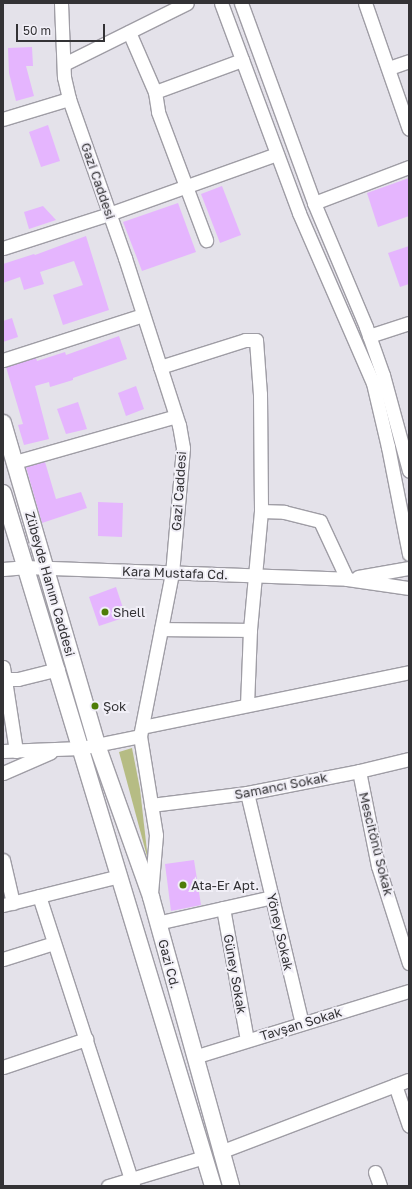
<!DOCTYPE html>
<html>
<head>
<meta charset="utf-8">
<style>
  body { margin:0 }
  #map { position:relative; width:412px; height:1189px; overflow:hidden; background:#e4e2ea; font-family:"Golos Text",sans-serif }
  div>[style] { position:absolute }
  [style*='--x'] { left:calc(var(--x)*1px); top:calc(var(--y)*1px); width:calc(var(--w)*1px); rotate:calc(var(--a)*1deg) }
  .green>* { inset:0; background:#b6bc84 }
  .building>* { inset:0; background:#e5b5fe }
  .roads { filter:drop-shadow(1px 0 #9f9da5) drop-shadow(-1px 0 #9f9da5) drop-shadow(0 1px #9f9da5) drop-shadow(0 -1px #9f9da5) }
  .minor>* { height:13px; margin:-6.5px; padding:0 6.5px; transform-origin:6.5px; border-radius:6.5px; background:#fff }
  .major>* { height:16px; margin:-8px; padding:0 8px; transform-origin:8px; border-radius:8px; background:#fff }
  .dots>* { width:11px; height:11px; translate:-50% -50%; box-sizing:border-box; border:2px solid #f1eff7; border-radius:50% }
  span { translate:-50% -50%; white-space:nowrap; text-align:center; line-height:1.15; -webkit-text-stroke:4px #f1eff7; paint-order:stroke }
  .street-label { font-size:13px; color:#333235 }
  .poi-label { font-size:13px; color:#333235 }
  .left { translate:0 -50%; text-align:left }
  .frame { position:absolute; inset:0; border:4px solid #333235; pointer-events:none }
  .scale { position:absolute; left:16px; top:24px; width:89px; height:18px; box-sizing:border-box; border:2px solid #333235; border-top:0; padding-left:5px; font-size:12px; line-height:14px; white-space:nowrap; color:#333235; -webkit-text-stroke:3px #f1eff7; paint-order:stroke }
</style>
</head>
<body>
<div id="map">
  <div class="green">
    <i style="clip-path:polygon(132px 748px,140px 789px,148px 860px,119px 752px)"></i>
  </div>
  <div class="building">
    <i style="clip-path:polygon(32px 47px,33px 66px,26px 66px,34px 96px,16px 101px,9px 73px,8px 48px)"></i>
    <i style="clip-path:polygon(48px 125px,60px 161px,41px 167px,29px 132px)"></i>
    <i style="clip-path:polygon(409px 178px,409px 216px,378px 227px,367px 193px)"></i>
    <i style="clip-path:polygon(222px 186px,241px 235px,220px 243px,201px 194px)"></i>
    <i style="clip-path:polygon(178px 203px,196px 252px,142px 271px,123px 222px)"></i>
    <i style="clip-path:polygon(43px 206px,56px 220px,29px 229px,24px 212px)"></i>
    <i style="clip-path:polygon(86px 236px,109px 310px,63px 325px,53px 295px,83px 285px,74px 261px,40px 272px,44px 284px,24px 290px,20px 277px,3px 283px,3px 264px,34px 254px,35px 255px)"></i>
    <i style="clip-path:polygon(409px 246px,409px 284px,400px 287px,388px 253px)"></i>
    <i style="clip-path:polygon(12px 318px,18px 337px,3px 342px,3px 321px)"></i>
    <i style="clip-path:polygon(119px 336px,127px 359px,73px 378px,73px 380px,50px 387px,49px 382px,35px 386px,49px 439px,24px 445px,18px 425px,23px 424px,6px 367px,36px 358px,37px 361px,65px 352px,66px 355px)"></i>
    <i style="clip-path:polygon(136px 386px,144px 409px,126px 416px,118px 393px)"></i>
    <i style="clip-path:polygon(78px 402px,87px 429px,66px 434px,57px 409px)"></i>
    <i style="clip-path:polygon(45px 462px,56px 499px,81px 492px,87px 508px,42px 523px,26px 467px)"></i>
    <i style="clip-path:polygon(98px 502px,123px 503px,122px 537px,98px 536px)"></i>
    <i style="clip-path:polygon(116px 587px,126px 617px,99px 626px,89px 597px)"></i>
    <i style="clip-path:polygon(194px 860px,201px 905px,171px 911px,165px 864px)"></i>
  </div>
  <div class="roads">
    <div class="minor">
      <i style="--x:61;--y:3;--w:74;--a:87.7"></i>
      <i style="--x:64;--y:77;--w:23;--a:77"></i>
      <i style="--x:69;--y:99;--w:169;--a:70.6"></i>
      <i style="--x:125;--y:258;--w:176;--a:72.1"></i>
      <i style="--x:179;--y:425;--w:23;--a:80"></i>
      <i style="--x:183;--y:448;--w:125;--a:95"></i>
      <i style="--x:172;--y:573;--w:166;--a:101.1"></i>
      <i style="--x:140;--y:736;--w:100;--a:80.8"></i>
      <i style="--x:156;--y:835;--w:58;--a:94.9"></i>
      <i style="--x:221;--y:3;--w:224;--a:69.6"></i>
      <i style="--x:299;--y:213;--w:185;--a:66.5"></i>
      <i style="--x:373;--y:383;--w:66;--a:76.8"></i>
      <i style="--x:388;--y:447;--w:109;--a:78.9"></i>
      <i style="--x:241;--y:3;--w:213;--a:69.9"></i>
      <i style="--x:314;--y:203;--w:134;--a:67.2"></i>
      <i style="--x:366;--y:327;--w:51;--a:70.5"></i>
      <i style="--x:383;--y:375;--w:99;--a:74.8"></i>
      <i style="--x:365;--y:3;--w:133;--a:70.8"></i>
      <i style="--x:129;--y:32;--w:65;--a:66.6"></i>
      <i style="--x:155;--y:92;--w:20;--a:81"></i>
      <i style="--x:158;--y:112;--w:137;--a:69.4"></i>
      <i style="--x:64;--y:64;--w:137;--a:-26.4"></i>
      <i style="--x:389;--y:68;--w:21;--a:-19"></i>
      <i style="--x:155;--y:92;--w:93;--a:-20.2"></i>
      <i style="--x:3;--y:119;--w:69;--a:-16.9"></i>
      <i style="--x:314;--y:203;--w:102;--a:-20.8"></i>
      <i style="--x:3;--y:248;--w:111;--a:-17.8"></i>
      <i style="--x:109;--y:214;--w:178;--a:-19.7"></i>
      <i style="--x:369;--y:336;--w:42;--a:-18"></i>
      <i style="--x:3;--y:360;--w:147;--a:-17.8"></i>
      <i style="--x:160;--y:367;--w:89;--a:-17.6"></i>
      <i style="--x:245;--y:340;--w:11;--a:0"></i>
      <i style="--x:256;--y:340;--w:54;--a:85.8"></i>
      <i style="--x:260;--y:394;--w:117;--a:89.5"></i>
      <i style="--x:261;--y:511;--w:120;--a:95.3"></i>
      <i style="--x:250;--y:630;--w:74;--a:92.3"></i>
      <i style="--x:15;--y:462;--w:167;--a:-15.9"></i>
      <i style="--x:261;--y:511;--w:23;--a:2"></i>
      <i style="--x:284;--y:512;--w:37;--a:14"></i>
      <i style="--x:320;--y:521;--w:64;--a:65"></i>
      <i style="--x:3;--y:569;--w:21;--a:-5"></i>
      <i style="--x:24;--y:567;--w:323;--a:2.1"></i>
      <i style="--x:347;--y:579;--w:63;--a:8.3"></i>
      <i style="--x:358;--y:577;--w:52;--a:-10"></i>
      <i style="--x:161;--y:629;--w:89;--a:0.6"></i>
      <i style="--x:3;--y:667;--w:85;--a:81.2"></i>
      <i style="--x:3;--y:679;--w:15;--a:0"></i>
      <i style="--x:18;--y:679;--w:41;--a:-14"></i>
      <i style="--x:142;--y:727;--w:273;--a:-11.6"></i>
      <i style="--x:3;--y:751;--w:78;--a:-2.2"></i>
      <i style="--x:81;--y:748;--w:60;--a:-11.5"></i>
      <i style="--x:359;--y:771;--w:97;--a:78.7"></i>
      <i style="--x:378;--y:866;--w:102;--a:72.3"></i>
      <i style="--x:3;--y:773;--w:52;--a:-23.6"></i>
      <i style="--x:247;--y:793;--w:236;--a:76.6"></i>
      <i style="--x:151;--y:805;--w:97;--a:-7.1"></i>
      <i style="--x:247;--y:793;--w:114;--a:-11.1"></i>
      <i style="--x:359;--y:771;--w:51;--a:-13.5"></i>
      <i style="--x:3;--y:860;--w:44;--a:76.9"></i>
      <i style="--x:39;--y:896;--w:305;--a:72"></i>
      <i style="--x:3;--y:905;--w:120;--a:-14"></i>
      <i style="--x:223;--y:908;--w:134;--a:79.7"></i>
      <i style="--x:157;--y:923;--w:118;--a:-12.7"></i>
      <i style="--x:3;--y:959;--w:53;--a:-17.4"></i>
      <i style="--x:194;--y:1057;--w:225;--a:-17.1"></i>
      <i style="--x:3;--y:1067;--w:88;--a:-18.6"></i>
      <i style="--x:395;--y:1085;--w:43;--a:71.1"></i>
      <i style="--x:220;--y:1152;--w:202;--a:-20.9"></i>
      <i style="--x:375;--y:1172;--w:15;--a:70"></i>
      <i style="--x:108;--y:1186;--w:100;--a:-16.8"></i>
    </div>
    <div class="major">
      <i style="--x:3;--y:423;--w:335;--a:73.7"></i>
      <i style="--x:97;--y:745;--w:161;--a:70.4"></i>
      <i style="--x:151;--y:897;--w:300;--a:74.5"></i>
      <i style="--x:3;--y:493;--w:724;--a:73.14"></i>
    </div>
  </div>
  <div class="dots">
    <i style="left:105px;top:612px;background:#4e7d07"></i>
    <i style="left:95px;top:706px;background:#4e7d07"></i>
    <i style="left:183px;top:885px;background:#4e7d07"></i>
  </div>
  <div class="street-label">
    <span style="left:98px;top:181px;rotate:71deg">Gazi Caddesi</span>
    <span style="left:179px;top:491px;rotate:-86deg">Gazi Caddesi</span>
    <span style="left:175px;top:573px;rotate:2deg">Kara Mustafa Cd.</span>
    <span style="left:50px;top:584px;rotate:74deg">Zübeyde Hanım Caddesi</span>
    <span style="left:281px;top:786px;rotate:-11deg">Samancı Sokak</span>
    <span style="left:376px;top:844px;rotate:76deg">Mescitönü Sokak</span>
    <span style="left:280px;top:932px;rotate:77deg">Yöney Sokak</span>
    <span style="left:169px;top:964px;rotate:75deg">Gazi Cd.</span>
    <span style="left:235px;top:974px;rotate:80deg">Güney Sokak</span>
    <span style="left:301px;top:1024px;rotate:-17deg">Tavşan Sokak</span>
  </div>
  <div class="poi-label">
    <span class="left" style="left:113px;top:612px">Shell</span>
    <span class="left" style="left:103px;top:706px">Şok</span>
    <span class="left" style="left:191px;top:885px">Ata-Er Apt.</span>
  </div>
  <div class="frame"></div>
  <div class="scale">50 m</div>
</div>
</body>
</html>
